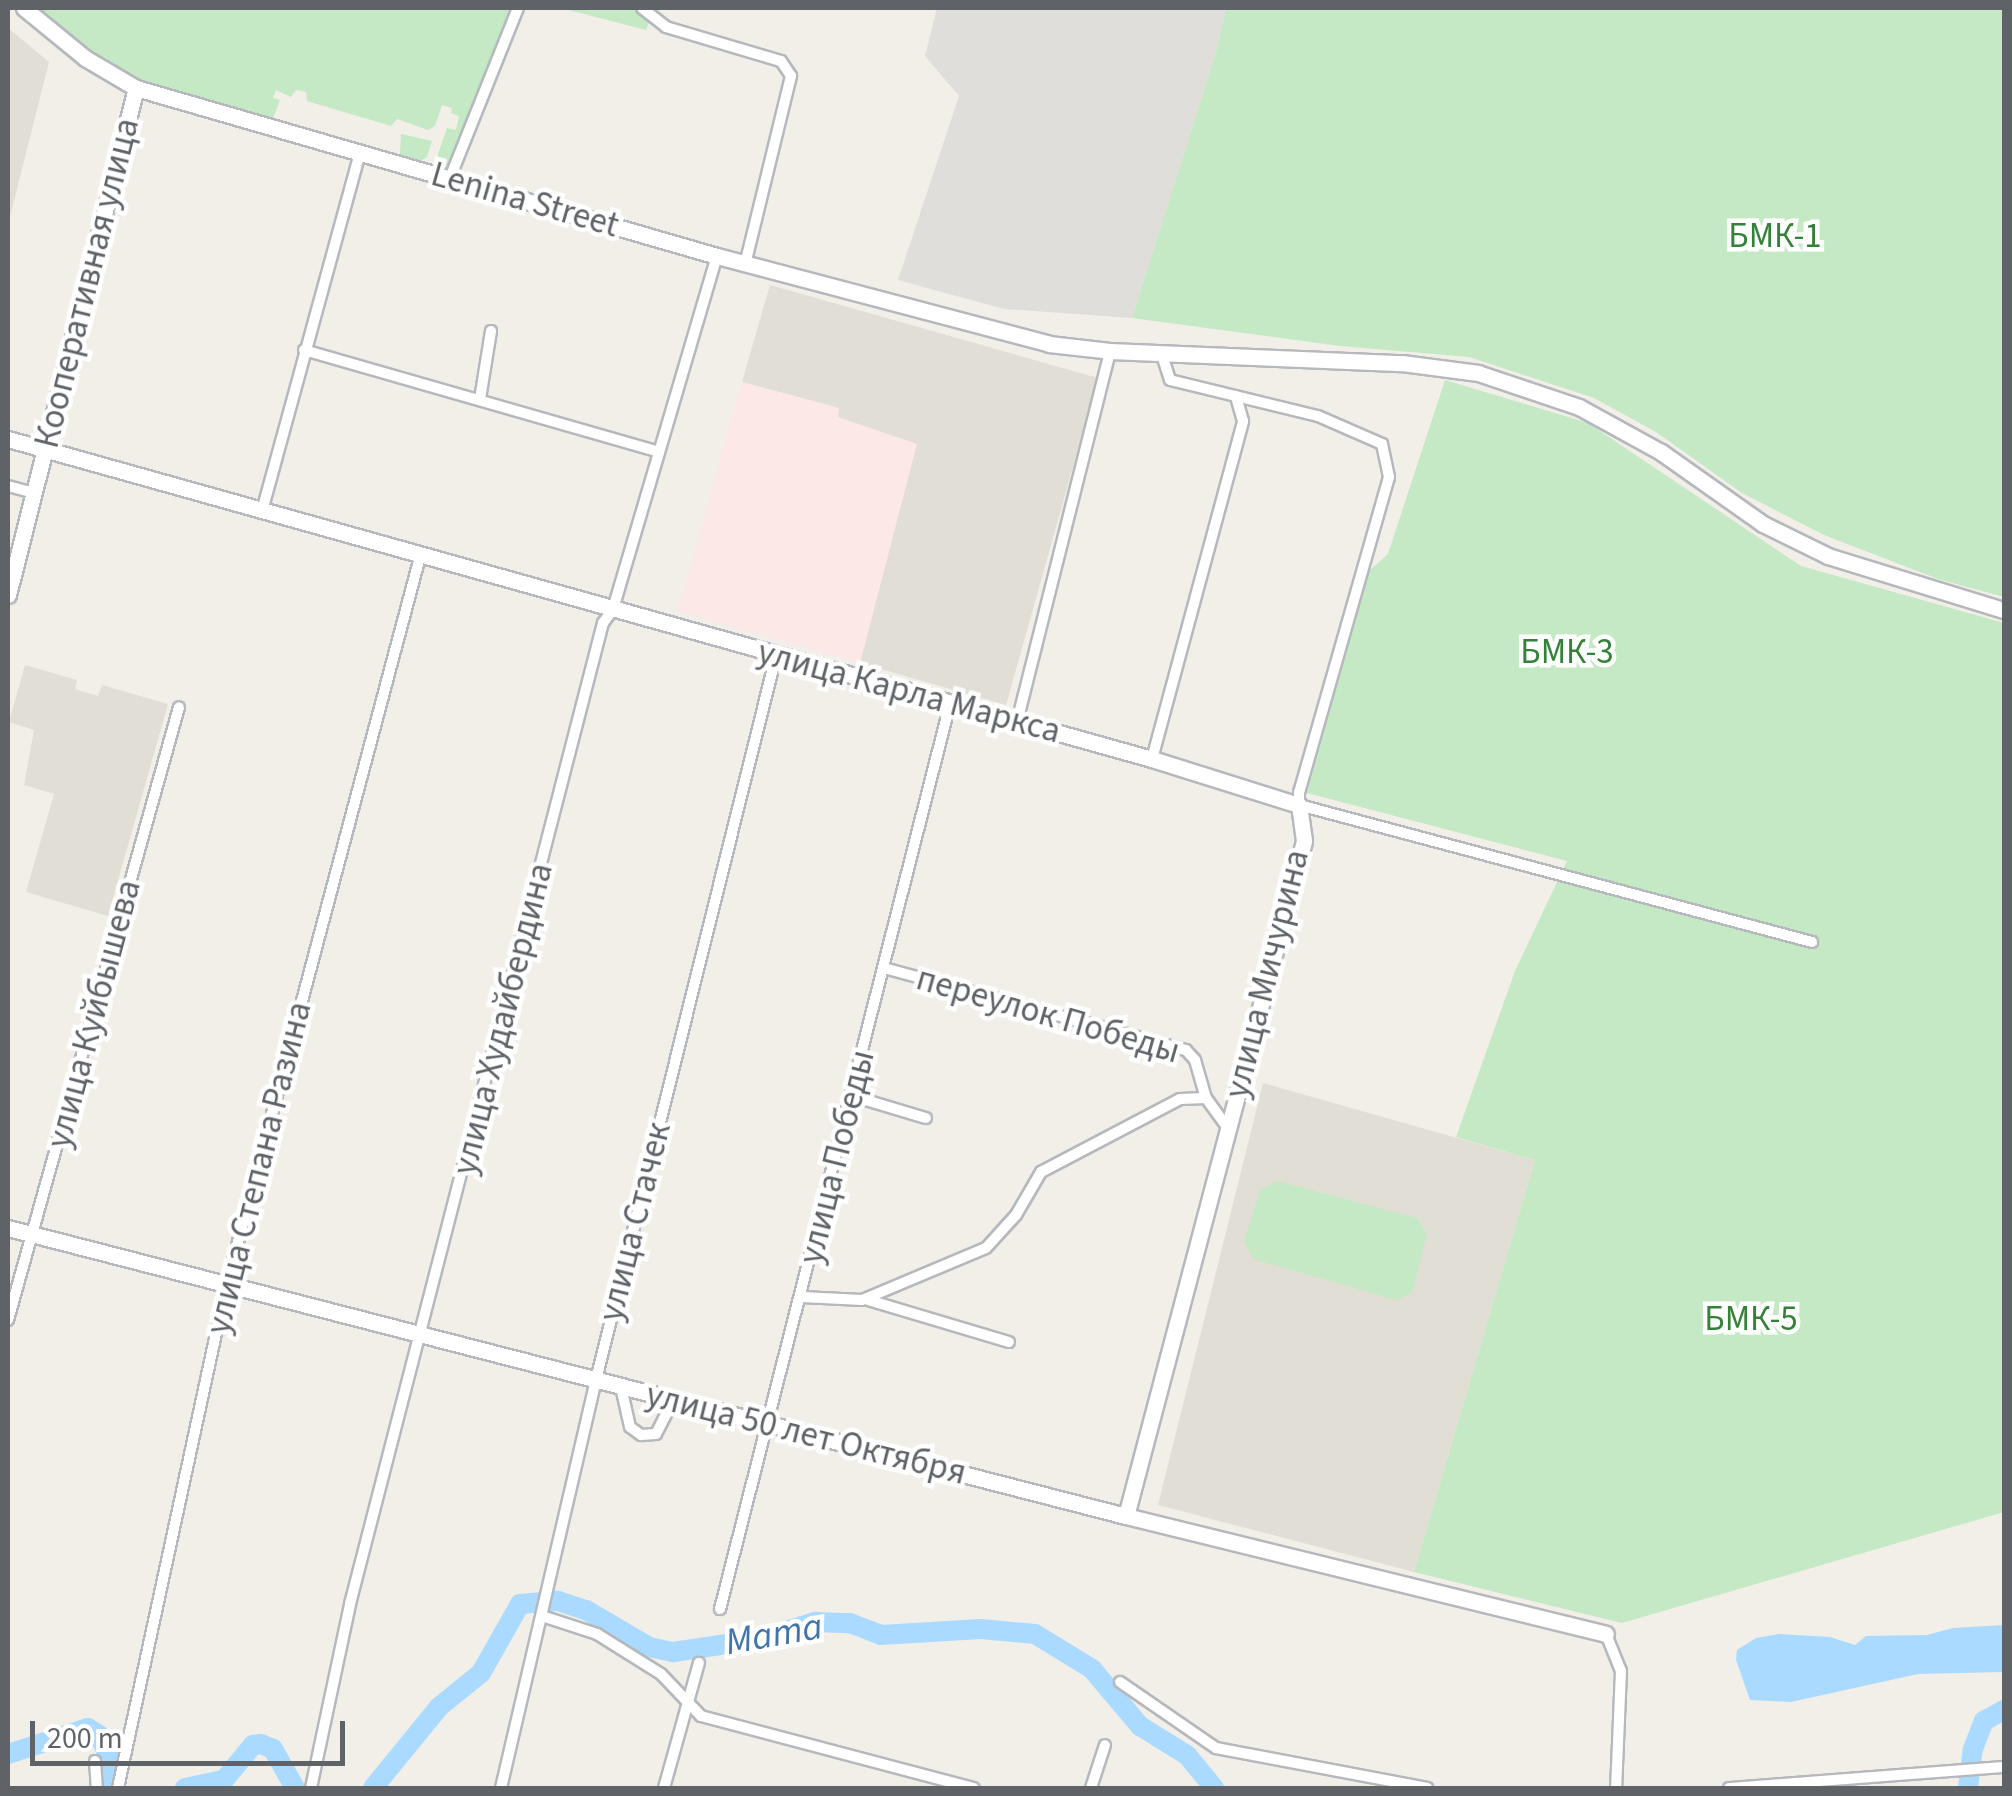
<!DOCTYPE html>
<html>
<head>
<meta charset="utf-8">
<style>
  body { margin:0 }
  #map { position:relative; width:2012px; height:1796px; overflow:hidden; background:#f1efe8; font-family:"Source Sans 3",sans-serif }
  div>[style] { position:absolute }
  [style*='--x'] { left:calc(var(--x)*1px); top:calc(var(--y)*1px); width:calc(var(--w)*1px); rotate:calc(var(--a)*1deg) }
  .industrial>* { inset:0; background:#e0deda }
  .education>* { inset:0; background:#e1ded6 }
  .medical>* { inset:0; background:#fce8e6 }
  .green>* { inset:0; background:#c5e8c5 }
  .water>* { inset:0; background:#aadaff }
  .river>* { height:20px; margin:-10px; padding:0 10px; transform-origin:10px; border-radius:10px; background:#aadaff }
  .roads { filter:drop-shadow(2px 0 #b5b8bc) drop-shadow(-2px 0 #b5b8bc) drop-shadow(0 2px #b5b8bc) drop-shadow(0 -2px #b5b8bc) }
  .street>* { height:10px; margin:-5px; padding:0 5px; transform-origin:5px; border-radius:5px; background:#fff }
  .secondary>* { height:15px; margin:-7.5px; padding:0 7.5px; transform-origin:7.5px; border-radius:7.5px; background:#fff }
  span { translate:-50% -50%; white-space:nowrap; text-align:center; line-height:1.15; -webkit-text-stroke:9px #fff; paint-order:stroke }
  .street-label { font-size:35px; color:#5f6368 }
  .park-label { font-size:35px; color:#348238 }
  .water-label { font-size:38px; color:#4174aa; font-style:italic }
  .frame { position:absolute; inset:0; border:10px solid #5f6368; pointer-events:none }
  .scale { position:absolute; left:30px; top:1721px; width:315px; height:45px; box-sizing:border-box; border:5px solid #5f6368; border-top:0; padding-left:12px; font-size:30px; line-height:35px; white-space:nowrap; color:#5f6368; -webkit-text-stroke:8px #fff; paint-order:stroke }
</style>
</head>
<body>
<div id="map">
  <div class="industrial">
    <i style="clip-path:polygon(937px 8px,1226px 8px,1216px 52px,1132px 318px,1004px 309px,898px 280px,959px 96px,925px 56px)"></i>
  </div>
  <div class="education">
    <i style="clip-path:polygon(8px 28px,49px 62px,8px 225px)"></i>
    <i style="clip-path:polygon(770px 285px,1098px 378px,1006px 705px,860px 663px,916px 444px,837px 417px,838px 408px,742px 382px)"></i>
    <i style="clip-path:polygon(25px 665px,77px 680px,75px 689px,98px 696px,102px 685px,168px 704px,108px 916px,26px 892px,54px 794px,24px 785px,34px 730px,9px 722px)"></i>
    <i style="clip-path:polygon(1263px 1083px,1535px 1160px,1414px 1572px,1158px 1505px)"></i>
  </div>
  <div class="medical">
    <i style="clip-path:polygon(742px 382px,839px 408px,838px 417px,917px 444px,860px 663px,678px 611px)"></i>
  </div>
  <div class="green">
    <i style="clip-path:polygon(35px 8px,511px 8px,451px 163px,443px 167px,436px 160px,447px 128px,456px 130px,459px 116px,451px 113px,452px 108px,442px 105px,435px 126px,428px 130px,397px 119px,391px 126px,307px 101px,306px 92px,296px 90px,291px 97px,276px 90px,273px 98px,280px 100px,273px 118px,124px 75px)"></i>
    <i style="clip-path:polygon(561px 8px,655px 8px,646px 30px)"></i>
    <i style="clip-path:polygon(1226px 8px,2004px 8px,2004px 597px,1938px 579px,1824px 535px,1742px 493px,1656px 432px,1594px 398px,1469px 357px,1340px 346px,1132px 318px,1216px 52px)"></i>
    <i style="clip-path:polygon(401px 134px,432px 141px,427px 157px,421px 161px,400px 154px)"></i>
    <i style="clip-path:polygon(1445px 380px,1588px 423px,1801px 566px,2004px 623px,2004px 1512px,1622px 1623px,1414px 1572px,1535px 1160px,1456px 1137px,1515px 971px,1567px 861px,1307px 793px,1370px 570px,1388px 554px)"></i>
    <i style="clip-path:polygon(1277px 1181px,1417px 1218px,1427px 1234px,1412px 1293px,1396px 1300px,1254px 1259px,1244px 1242px,1260px 1190px)"></i>
  </div>
  <div class="water">
    <i style="clip-path:polygon(2004px 1625px,2004px 1672px,1918px 1674px,1791px 1702px,1750px 1700px,1736px 1660px,1737px 1650px,1756px 1638px,1779px 1634px,1830px 1637px,1855px 1645px,1866px 1636px,1927px 1635px,1953px 1628px)"></i>
  </div>
  <div class="river">
    <i style="--x:8;--y:1754;--w:84;--a:-18"></i>
    <i style="--x:88;--y:1728;--w:13;--a:32"></i>
    <i style="--x:99;--y:1735;--w:26;--a:65"></i>
    <i style="--x:110;--y:1759;--w:25;--a:95"></i>
    <i style="--x:108;--y:1784;--w:9;--a:27"></i>
    <i style="--x:185;--y:1788;--w:40;--a:-12"></i>
    <i style="--x:224;--y:1780;--w:45;--a:-50.4"></i>
    <i style="--x:253;--y:1745;--w:8;--a:-7"></i>
    <i style="--x:261;--y:1744;--w:13;--a:23"></i>
    <i style="--x:273;--y:1749;--w:45;--a:60.6"></i>
    <i style="--x:373;--y:1788;--w:104;--a:-50.8"></i>
    <i style="--x:439;--y:1707;--w:54;--a:-39"></i>
    <i style="--x:481;--y:1673;--w:79;--a:-60.5"></i>
    <i style="--x:520;--y:1604;--w:38;--a:-5"></i>
    <i style="--x:558;--y:1601;--w:29;--a:18"></i>
    <i style="--x:586;--y:1610;--w:73;--a:30.4"></i>
    <i style="--x:649;--y:1647;--w:25;--a:12"></i>
    <i style="--x:673;--y:1652;--w:89;--a:-8.4"></i>
    <i style="--x:761;--y:1639;--w:57;--a:-17.5"></i>
    <i style="--x:815;--y:1622;--w:35;--a:2"></i>
    <i style="--x:850;--y:1623;--w:33;--a:21"></i>
    <i style="--x:881;--y:1635;--w:100;--a:-3.4"></i>
    <i style="--x:981;--y:1629;--w:54;--a:5.3"></i>
    <i style="--x:1035;--y:1634;--w:67;--a:31.6"></i>
    <i style="--x:1092;--y:1669;--w:75;--a:49.9"></i>
    <i style="--x:1140;--y:1726;--w:55;--a:31.7"></i>
    <i style="--x:1187;--y:1755;--w:43;--a:50.7"></i>
    <i style="--x:1968;--y:1788;--w:39;--a:-83"></i>
    <i style="--x:1973;--y:1749;--w:30;--a:-69"></i>
    <i style="--x:1984;--y:1721;--w:23;--a:-29"></i>
  </div>
  <div class="roads">
    <div class="street">
      <i style="--x:642;--y:8;--w:31;--a:38"></i>
      <i style="--x:666;--y:27;--w:120;--a:16.5"></i>
      <i style="--x:781;--y:61;--w:18;--a:56"></i>
      <i style="--x:791;--y:76;--w:194;--a:103.7"></i>
      <i style="--x:450;--y:178;--w:183;--a:-68.2"></i>
      <i style="--x:304;--y:350;--w:369;--a:16"></i>
      <i style="--x:1161;--y:352;--w:29;--a:72"></i>
      <i style="--x:1170;--y:380;--w:152;--a:13.7"></i>
      <i style="--x:1318;--y:416;--w:70;--a:23.6"></i>
      <i style="--x:1382;--y:444;--w:34;--a:78"></i>
      <i style="--x:1389;--y:477;--w:328;--a:105.9"></i>
      <i style="--x:1299;--y:792;--w:13;--a:90"></i>
      <i style="--x:1299;--y:805;--w:531;--a:14.95"></i>
      <i style="--x:480;--y:399;--w:69;--a:-80.8"></i>
      <i style="--x:8;--y:486;--w:28;--a:15"></i>
      <i style="--x:262;--y:511;--w:371;--a:-74.7"></i>
      <i style="--x:1017;--y:722;--w:382;--a:-75.9"></i>
      <i style="--x:1152;--y:759;--w:350;--a:-74.9"></i>
      <i style="--x:1243;--y:421;--w:26;--a:-106"></i>
      <i style="--x:884;--y:968;--w:313;--a:15.2"></i>
      <i style="--x:1186;--y:1050;--w:13;--a:48"></i>
      <i style="--x:1195;--y:1060;--w:40;--a:74"></i>
      <i style="--x:1206;--y:1098;--w:37;--a:54"></i>
      <i style="--x:852;--y:1096;--w:77;--a:16.6"></i>
      <i style="--x:802;--y:1297;--w:60;--a:2.9"></i>
      <i style="--x:862;--y:1300;--w:134;--a:-22.8"></i>
      <i style="--x:986;--y:1248;--w:45;--a:-47.7"></i>
      <i style="--x:1016;--y:1215;--w:50;--a:-59.8"></i>
      <i style="--x:1041;--y:1172;--w:157;--a:-27.7"></i>
      <i style="--x:1180;--y:1099;--w:26;--a:-2"></i>
      <i style="--x:868;--y:1300;--w:147;--a:16.6"></i>
      <i style="--x:8;--y:1320;--w:636;--a:-74.41"></i>
      <i style="--x:621;--y:1387;--w:41;--a:77.3"></i>
      <i style="--x:630;--y:1427;--w:14;--a:36"></i>
      <i style="--x:641;--y:1435;--w:15;--a:-4"></i>
      <i style="--x:656;--y:1434;--w:38;--a:-63"></i>
      <i style="--x:720;--y:1609;--w:934;--a:-75.74"></i>
      <i style="--x:542;--y:1616;--w:58;--a:18.1"></i>
      <i style="--x:597;--y:1634;--w:75;--a:32"></i>
      <i style="--x:661;--y:1674;--w:58;--a:46.4"></i>
      <i style="--x:701;--y:1716;--w:282;--a:14.8"></i>
      <i style="--x:1606;--y:1634;--w:40;--a:68"></i>
      <i style="--x:1621;--y:1671;--w:117;--a:92.4"></i>
      <i style="--x:1120;--y:1682;--w:116;--a:34.5"></i>
      <i style="--x:1216;--y:1748;--w:215;--a:10.7"></i>
      <i style="--x:95;--y:1761;--w:27;--a:86"></i>
      <i style="--x:118;--y:1788;--w:513;--a:-77.83"></i>
      <i style="--x:226;--y:1287;--w:759;--a:-75.12"></i>
      <i style="--x:311;--y:1788;--w:188;--a:-78"></i>
      <i style="--x:350;--y:1604;--w:1013;--a:-75.54"></i>
      <i style="--x:603;--y:623;--w:17;--a:-54"></i>
      <i style="--x:613;--y:609;--w:368;--a:-73.6"></i>
      <i style="--x:501;--y:1788;--w:419;--a:-76.9"></i>
      <i style="--x:596;--y:1380;--w:746;--a:-76.04"></i>
      <i style="--x:664;--y:1788;--w:130;--a:-74.4"></i>
      <i style="--x:1091;--y:1788;--w:45;--a:-72"></i>
      <i style="--x:1729;--y:1788;--w:276;--a:-4.4"></i>
    </div>
    <div class="secondary">
      <i style="--x:24;--y:8;--w:79;--a:39.3"></i>
      <i style="--x:85;--y:58;--w:59;--a:30.5"></i>
      <i style="--x:136;--y:88;--w:605;--a:16.13"></i>
      <i style="--x:717;--y:256;--w:343;--a:14.8"></i>
      <i style="--x:1049;--y:344;--w:61;--a:6.5"></i>
      <i style="--x:1110;--y:351;--w:292;--a:2.4"></i>
      <i style="--x:1402;--y:363;--w:77;--a:7.5"></i>
      <i style="--x:1478;--y:373;--w:107;--a:18.6"></i>
      <i style="--x:1579;--y:407;--w:94;--a:28.8"></i>
      <i style="--x:1661;--y:452;--w:125;--a:35.2"></i>
      <i style="--x:1763;--y:524;--w:72;--a:26.2"></i>
      <i style="--x:1828;--y:556;--w:184;--a:17.1"></i>
      <i style="--x:8;--y:439;--w:1188;--a:15.63"></i>
      <i style="--x:1152;--y:759;--w:154;--a:17.4"></i>
      <i style="--x:1299;--y:805;--w:36;--a:82"></i>
      <i style="--x:1304;--y:841;--w:698;--a:104.77"></i>
      <i style="--x:8;--y:595;--w:523;--a:-75.83"></i>
      <i style="--x:8;--y:1228;--w:1154;--a:14.45"></i>
      <i style="--x:1126;--y:1516;--w:494;--a:13.8"></i>
    </div>
  </div>
  <div class="street-label">
    <span style="left:525px;top:200px;rotate:16deg">Lenina Street</span>
    <span style="left:87px;top:283px;rotate:-76deg">Кооперативная улица</span>
    <span style="left:909px;top:692px;rotate:15deg">улица Карла Маркса</span>
    <span style="left:1267px;top:974px;rotate:-76deg">улица Мичурина</span>
    <span style="left:94px;top:1014px;rotate:-75deg">улица Куйбышева</span>
    <span style="left:1048px;top:1015px;rotate:16deg">переулок Победы</span>
    <span style="left:503px;top:1019px;rotate:-76deg">улица Худайбердина</span>
    <span style="left:837px;top:1157px;rotate:-76deg">улица Победы</span>
    <span style="left:259px;top:1168px;rotate:-76deg">улица Степана Разина</span>
    <span style="left:635px;top:1222px;rotate:-76deg">улица Стачек</span>
    <span style="left:806px;top:1434px;rotate:14deg">улица 50 лет Октября</span>
  </div>
  <div class="park-label">
    <span style="left:1775px;top:236px">БМК-1</span>
    <span style="left:1567px;top:652px">БМК-3</span>
    <span style="left:1751px;top:1319px">БМК-5</span>
  </div>
  <div class="water-label">
    <span style="left:774px;top:1635px;rotate:-10deg">Мата</span>
  </div>
  <div class="frame"></div>
  <div class="scale">200 m</div>
</div>
</body>
</html>
